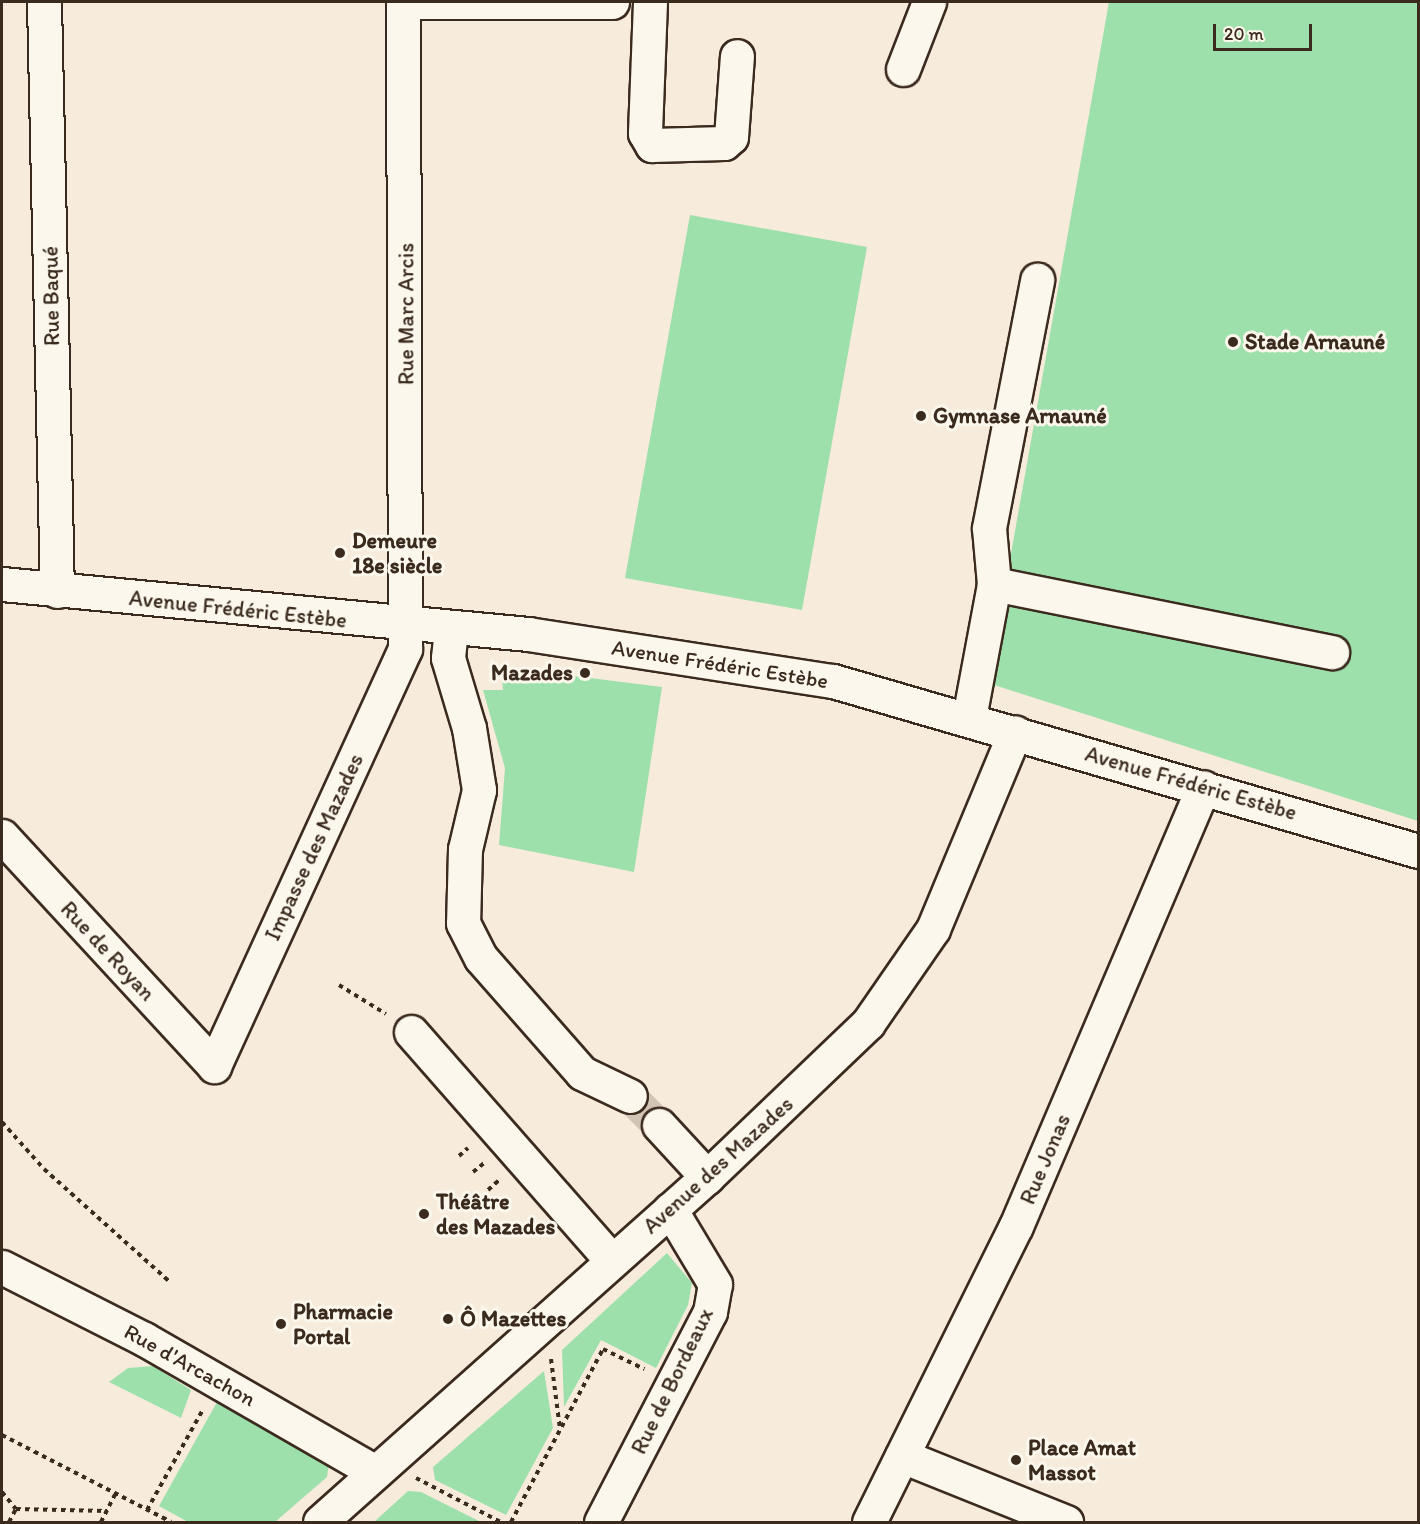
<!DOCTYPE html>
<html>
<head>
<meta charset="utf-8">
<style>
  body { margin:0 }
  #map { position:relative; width:1420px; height:1524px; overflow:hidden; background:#f7ebdb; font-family:Itim,sans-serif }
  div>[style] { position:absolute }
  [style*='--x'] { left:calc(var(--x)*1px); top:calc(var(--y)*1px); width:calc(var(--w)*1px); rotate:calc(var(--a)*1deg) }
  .green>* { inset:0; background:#9ee0ab }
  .minor-tunnel>* { height:33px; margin-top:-16.5px; transform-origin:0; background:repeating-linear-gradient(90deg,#d1c4b5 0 33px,transparent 0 49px) }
  .path>* { height:4px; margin-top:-2px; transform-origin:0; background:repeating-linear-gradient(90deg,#3b2a1e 0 4.5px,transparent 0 9px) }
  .roads { filter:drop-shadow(2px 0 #3b2a1e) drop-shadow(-2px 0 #3b2a1e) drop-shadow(0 2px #3b2a1e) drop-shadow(0 -2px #3b2a1e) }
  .minor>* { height:33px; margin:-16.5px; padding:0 16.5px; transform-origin:16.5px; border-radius:16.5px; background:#fbf7ec }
  .dots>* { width:16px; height:16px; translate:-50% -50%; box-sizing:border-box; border:3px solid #fbf7ec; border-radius:50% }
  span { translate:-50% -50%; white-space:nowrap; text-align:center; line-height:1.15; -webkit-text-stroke:6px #fbf7ec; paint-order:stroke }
  .street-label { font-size:22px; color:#3b2a1e }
  .poi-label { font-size:22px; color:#3b2a1e; font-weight:700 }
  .left { translate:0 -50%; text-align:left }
  .right { translate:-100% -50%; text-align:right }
  .frame { position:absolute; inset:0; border:3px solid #3b2a1e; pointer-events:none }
  .scale { position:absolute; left:1213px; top:24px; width:99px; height:27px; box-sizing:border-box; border:3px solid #3b2a1e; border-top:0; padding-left:8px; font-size:18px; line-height:21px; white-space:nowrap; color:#3b2a1e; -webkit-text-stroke:4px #fbf7ec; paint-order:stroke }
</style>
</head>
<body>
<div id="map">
  <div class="green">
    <i style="clip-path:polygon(1109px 2px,1418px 2px,1418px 821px,988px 683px)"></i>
    <i style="clip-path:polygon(690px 215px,867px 247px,802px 610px,625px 578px)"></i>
    <i style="clip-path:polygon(501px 667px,662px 687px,634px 872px,499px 845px,505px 768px,483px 690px,503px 690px)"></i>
    <i style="clip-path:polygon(667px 1253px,692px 1283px,688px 1305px,656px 1368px,601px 1340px,564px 1407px,562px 1350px)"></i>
    <i style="clip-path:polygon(153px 1366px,191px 1390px,181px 1418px,109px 1382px,128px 1368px)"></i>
    <i style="clip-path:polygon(544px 1371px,553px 1428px,506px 1515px,435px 1480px,433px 1467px)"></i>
    <i style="clip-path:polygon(217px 1402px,329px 1464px,327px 1477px,275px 1522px,188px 1522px,159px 1506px)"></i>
    <i style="clip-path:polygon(408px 1491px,421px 1492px,481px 1522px,374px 1522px)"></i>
  </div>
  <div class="minor-tunnel">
    <i style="--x:630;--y:1096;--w:41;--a:45"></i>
  </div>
  <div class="path">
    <i style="--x:339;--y:985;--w:55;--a:31.7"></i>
    <i style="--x:2;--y:1122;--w:63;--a:48.2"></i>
    <i style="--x:44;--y:1169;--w:168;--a:41.9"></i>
    <i style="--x:459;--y:1156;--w:12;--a:-42"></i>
    <i style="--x:473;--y:1172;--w:14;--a:-39"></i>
    <i style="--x:488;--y:1190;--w:15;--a:-42"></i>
    <i style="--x:551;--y:1359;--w:71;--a:82.7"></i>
    <i style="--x:2;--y:1435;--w:190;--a:27.2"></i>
    <i style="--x:416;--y:1478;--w:96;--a:27.4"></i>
    <i style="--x:2;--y:1492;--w:22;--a:51"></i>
    <i style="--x:16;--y:1509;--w:91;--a:1.3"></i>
    <i style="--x:147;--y:1510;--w:113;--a:-60.9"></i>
    <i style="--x:9;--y:1522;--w:15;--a:-62"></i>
    <i style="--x:101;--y:1522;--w:31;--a:-63"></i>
    <i style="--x:511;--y:1522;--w:196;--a:-62"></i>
    <i style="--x:603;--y:1349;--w:46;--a:26"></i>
  </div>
  <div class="roads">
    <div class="minor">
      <i style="--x:44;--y:2;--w:589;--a:88.74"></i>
      <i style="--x:403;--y:2;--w:209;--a:0"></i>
      <i style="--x:650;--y:2;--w:131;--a:92.2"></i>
      <i style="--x:645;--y:133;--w:14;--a:60"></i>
      <i style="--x:652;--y:145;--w:72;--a:-1.6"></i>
      <i style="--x:724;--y:143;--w:9;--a:-41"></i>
      <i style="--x:731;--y:137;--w:81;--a:-85.8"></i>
      <i style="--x:903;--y:69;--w:72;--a:-68.8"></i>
      <i style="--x:2;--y:584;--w:528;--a:5.43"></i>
      <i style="--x:528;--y:634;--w:309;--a:8.8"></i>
      <i style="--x:833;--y:681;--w:609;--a:16.2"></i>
      <i style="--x:994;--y:584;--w:345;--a:11.4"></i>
      <i style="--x:451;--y:629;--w:29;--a:96"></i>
      <i style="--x:448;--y:658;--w:73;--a:73.3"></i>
      <i style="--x:469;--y:728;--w:63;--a:80.8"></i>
      <i style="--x:479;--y:790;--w:61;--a:103.3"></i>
      <i style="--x:465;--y:849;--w:74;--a:91.5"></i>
      <i style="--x:463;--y:923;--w:39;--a:63"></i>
      <i style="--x:481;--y:958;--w:153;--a:48.7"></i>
      <i style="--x:582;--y:1073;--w:53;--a:25.6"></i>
      <i style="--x:969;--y:718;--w:136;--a:-79.4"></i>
      <i style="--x:994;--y:584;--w:56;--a:-95.1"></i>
      <i style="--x:989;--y:528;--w:253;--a:-79"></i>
      <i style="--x:2;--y:836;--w:313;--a:47.3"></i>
      <i style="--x:214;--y:1066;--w:459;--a:-65.4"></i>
      <i style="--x:405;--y:649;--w:647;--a:-90.18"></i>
      <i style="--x:411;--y:1032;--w:303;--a:48.7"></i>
      <i style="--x:659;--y:1125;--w:71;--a:47.3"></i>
      <i style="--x:2;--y:1267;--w:159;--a:26.9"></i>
      <i style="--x:144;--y:1339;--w:265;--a:29.9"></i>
      <i style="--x:902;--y:1456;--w:177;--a:21.9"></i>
      <i style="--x:320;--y:1522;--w:518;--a:-41.72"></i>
      <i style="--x:707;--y:1177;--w:223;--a:-43.7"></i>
      <i style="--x:868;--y:1023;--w:114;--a:-55.3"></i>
      <i style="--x:933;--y:929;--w:213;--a:-67.4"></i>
      <i style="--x:601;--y:1522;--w:237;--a:-62.6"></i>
      <i style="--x:710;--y:1312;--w:28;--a:-80"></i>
      <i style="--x:715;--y:1284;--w:87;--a:-121"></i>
      <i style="--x:869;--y:1522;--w:330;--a:-63.6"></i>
      <i style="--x:1016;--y:1226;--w:477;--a:-66.9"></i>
    </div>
  </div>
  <div class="dots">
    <i style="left:1233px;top:342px;background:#3b2a1e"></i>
    <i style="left:921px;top:416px;background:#3b2a1e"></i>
    <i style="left:340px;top:553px;background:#3b2a1e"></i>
    <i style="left:585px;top:673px;background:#3b2a1e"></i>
    <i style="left:424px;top:1214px;background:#3b2a1e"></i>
    <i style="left:448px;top:1319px;background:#3b2a1e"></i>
    <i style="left:281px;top:1324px;background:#3b2a1e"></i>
    <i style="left:1016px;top:1460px;background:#3b2a1e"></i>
  </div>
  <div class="street-label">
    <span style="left:51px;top:296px;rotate:-91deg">Rue Baqué</span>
    <span style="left:406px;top:314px;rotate:-90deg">Rue Marc Arcis</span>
    <span style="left:238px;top:609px;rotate:6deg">Avenue Frédéric Estèbe</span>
    <span style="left:720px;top:664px;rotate:9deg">Avenue Frédéric Estèbe</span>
    <span style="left:1191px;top:783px;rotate:16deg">Avenue Frédéric Estèbe</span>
    <span style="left:314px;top:847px;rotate:-65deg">Impasse des Mazades</span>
    <span style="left:108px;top:951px;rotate:47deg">Rue de Royan</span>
    <span style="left:1045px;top:1159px;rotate:-67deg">Rue Jonas</span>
    <span style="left:718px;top:1165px;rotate:-42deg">Avenue des Mazades</span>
    <span style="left:190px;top:1365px;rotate:29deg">Rue d'Arcachon</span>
    <span style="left:672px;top:1381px;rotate:-64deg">Rue de Bordeaux</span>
  </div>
  <div class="poi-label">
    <span class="left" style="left:1245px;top:342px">Stade Arnauné</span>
    <span class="left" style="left:933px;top:416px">Gymnase Arnauné</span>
    <span class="left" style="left:352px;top:553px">Demeure<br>18e siècle</span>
    <span class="right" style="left:573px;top:673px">Mazades</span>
    <span class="left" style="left:436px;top:1214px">Théâtre<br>des Mazades</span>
    <span class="left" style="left:293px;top:1324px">Pharmacie<br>Portal</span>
    <span class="left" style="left:460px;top:1319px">Ô Mazettes</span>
    <span class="left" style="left:1028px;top:1460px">Place Amat<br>Massot</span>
  </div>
  <div class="frame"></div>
  <div class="scale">20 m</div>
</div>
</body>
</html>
